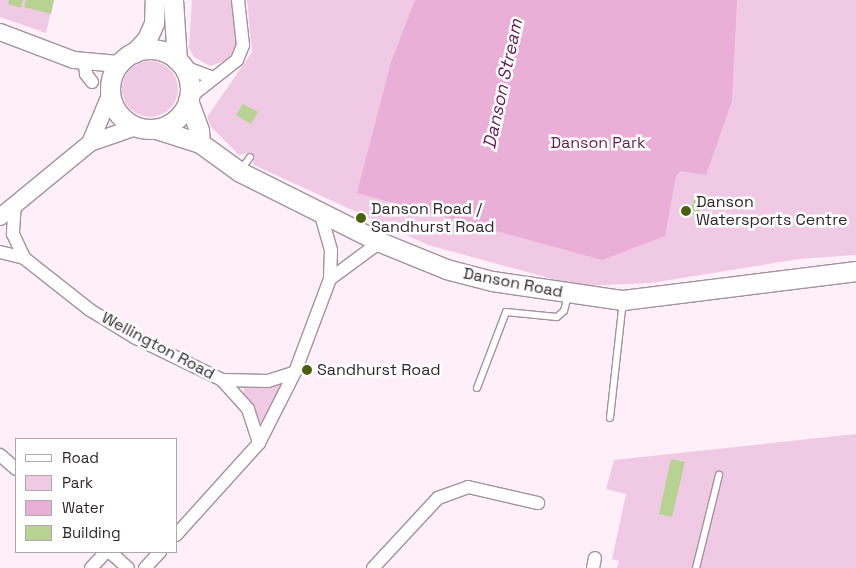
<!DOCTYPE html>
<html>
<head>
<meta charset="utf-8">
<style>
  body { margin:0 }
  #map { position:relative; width:856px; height:568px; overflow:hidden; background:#feeff9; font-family:"Space Grotesk",sans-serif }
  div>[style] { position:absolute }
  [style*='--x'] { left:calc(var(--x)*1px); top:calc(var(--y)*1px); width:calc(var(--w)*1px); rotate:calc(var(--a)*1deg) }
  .green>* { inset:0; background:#f0cae4 }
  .round { border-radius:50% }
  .water>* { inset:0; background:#eaafd7 }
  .building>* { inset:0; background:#b8d294 }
  .roads { filter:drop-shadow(1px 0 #a3929d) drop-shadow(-1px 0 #a3929d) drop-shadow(0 1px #a3929d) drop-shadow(0 -1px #a3929d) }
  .lane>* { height:6px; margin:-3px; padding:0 3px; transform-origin:3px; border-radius:3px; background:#fff }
  .street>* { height:12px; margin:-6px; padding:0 6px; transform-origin:6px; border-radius:6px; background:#fff }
  .secondary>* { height:16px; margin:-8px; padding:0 8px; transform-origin:8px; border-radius:8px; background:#fff }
  .primary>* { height:19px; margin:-9.5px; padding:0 9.5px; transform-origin:9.5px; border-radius:9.5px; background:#fff }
  .primary>.ring { margin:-9.5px; padding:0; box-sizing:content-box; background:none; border:19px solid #fff; border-radius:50% }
  .dots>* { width:14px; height:14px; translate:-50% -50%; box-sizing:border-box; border:2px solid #fff; border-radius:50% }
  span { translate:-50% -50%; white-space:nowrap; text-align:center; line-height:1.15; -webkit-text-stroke:5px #fff; paint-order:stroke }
  .park-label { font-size:16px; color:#611d51 }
  .poi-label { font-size:16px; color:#2d272b }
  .left { translate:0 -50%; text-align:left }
  .street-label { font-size:16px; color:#2d272b }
  .water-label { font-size:18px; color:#611d51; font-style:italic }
  .legend { position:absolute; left:15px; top:438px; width:162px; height:115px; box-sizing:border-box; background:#fff; border:1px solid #aba9aa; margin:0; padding:6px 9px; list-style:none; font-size:15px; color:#2d272b }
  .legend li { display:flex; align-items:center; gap:10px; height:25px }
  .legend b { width:25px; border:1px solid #aba9aa }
</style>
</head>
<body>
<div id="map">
  <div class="green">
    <i style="clip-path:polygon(0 0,54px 0,46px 33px,0 17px)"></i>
    <i style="clip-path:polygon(192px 0,233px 0,238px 42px,228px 60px,210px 66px,194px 57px,189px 48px)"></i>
    <i style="clip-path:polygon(247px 0,856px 0,856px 255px,799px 259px,651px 283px,578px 286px,428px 245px,254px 165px,253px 157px,247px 153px,239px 155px,211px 127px,207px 117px,252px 52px)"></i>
    <i class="round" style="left:122px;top:61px;width:56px;height:56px"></i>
    <i style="clip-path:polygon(283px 382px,263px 425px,243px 397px,244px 388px)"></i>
    <i style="clip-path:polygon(856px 434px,856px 568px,617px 568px,619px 561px,612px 559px,626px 494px,606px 489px,614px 460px)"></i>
  </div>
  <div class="water">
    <i style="clip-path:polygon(415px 0,737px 0,732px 101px,706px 175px,681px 171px,676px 176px,665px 236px,602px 260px,357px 193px,391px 62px)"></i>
  </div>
  <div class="building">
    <i style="clip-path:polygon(9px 0,23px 0,21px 8px,8px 4px)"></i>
    <i style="clip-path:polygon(26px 0,54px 0,51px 14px,24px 7px)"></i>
    <i style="clip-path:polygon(243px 104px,258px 112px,251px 124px,236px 115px)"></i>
    <i style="clip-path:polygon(695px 196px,703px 199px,699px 214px,690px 212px)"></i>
    <i style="clip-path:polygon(671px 459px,685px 462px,672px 517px,659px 514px)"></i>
  </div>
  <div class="roads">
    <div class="lane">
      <i style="--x:240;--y:171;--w:17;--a:-54"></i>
      <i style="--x:477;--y:388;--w:81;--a:-69.1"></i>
      <i style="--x:506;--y:312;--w:51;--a:5.6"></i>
      <i style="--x:557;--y:317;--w:9;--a:-41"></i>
      <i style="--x:564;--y:311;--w:16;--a:-76"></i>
      <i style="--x:610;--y:418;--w:118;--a:-83.7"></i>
      <i style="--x:696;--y:568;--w:96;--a:-76.1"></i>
    </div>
    <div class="street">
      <i style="--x:85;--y:63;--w:11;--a:85"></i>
      <i style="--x:86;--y:74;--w:10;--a:53"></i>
      <i style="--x:182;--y:66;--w:31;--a:21"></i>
      <i style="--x:190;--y:97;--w:60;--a:-38.2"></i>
      <i style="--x:237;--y:60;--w:16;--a:-68"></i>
      <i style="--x:243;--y:45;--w:45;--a:-96.3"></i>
      <i style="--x:15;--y:203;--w:31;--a:94"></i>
      <i style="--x:13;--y:234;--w:26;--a:65"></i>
      <i style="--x:24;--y:258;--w:84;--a:38.2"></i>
      <i style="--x:90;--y:310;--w:52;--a:31.5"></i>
      <i style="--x:134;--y:337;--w:98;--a:26"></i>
      <i style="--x:222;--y:380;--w:39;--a:48"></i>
      <i style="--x:248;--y:409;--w:36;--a:72"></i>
      <i style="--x:0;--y:252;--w:25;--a:14"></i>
      <i style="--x:330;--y:279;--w:62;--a:-36.5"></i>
      <i style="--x:222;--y:380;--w:46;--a:1.2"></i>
      <i style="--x:268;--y:381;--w:28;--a:-18"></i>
      <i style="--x:0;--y:455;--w:21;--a:41"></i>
      <i style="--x:176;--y:535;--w:124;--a:-47.9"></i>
      <i style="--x:259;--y:443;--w:80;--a:-63.1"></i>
      <i style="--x:295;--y:372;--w:99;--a:-69.4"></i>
      <i style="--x:330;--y:279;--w:29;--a:-88"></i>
      <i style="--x:331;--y:250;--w:40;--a:-106"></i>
      <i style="--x:110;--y:552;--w:24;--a:42"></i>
      <i style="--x:91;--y:568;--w:22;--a:-47"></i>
      <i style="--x:145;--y:568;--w:22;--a:-47"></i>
      <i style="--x:373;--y:568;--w:96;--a:-47.1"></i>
      <i style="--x:438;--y:498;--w:32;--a:-20"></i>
      <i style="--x:468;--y:487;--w:72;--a:12.9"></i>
      <i style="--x:593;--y:568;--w:10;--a:-79"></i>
    </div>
    <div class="secondary">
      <i style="--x:0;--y:32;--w:79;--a:20.7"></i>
      <i style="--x:74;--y:60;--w:45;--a:5.1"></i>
      <i style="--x:90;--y:143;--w:49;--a:-19.2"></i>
      <i style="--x:0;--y:217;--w:117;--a:-39.4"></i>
      <i style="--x:90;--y:143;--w:54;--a:-67.2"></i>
    </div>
    <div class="primary">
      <i style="--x:173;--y:0;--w:60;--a:86.2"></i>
      <i class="ring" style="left:110px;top:49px;width:61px;height:61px"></i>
      <i style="--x:134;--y:53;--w:19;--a:-47"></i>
      <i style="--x:147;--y:39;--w:17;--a:-66"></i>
      <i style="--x:154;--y:23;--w:23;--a:-88"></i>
      <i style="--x:188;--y:100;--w:32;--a:70"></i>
      <i style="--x:199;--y:130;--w:13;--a:86"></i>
      <i style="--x:156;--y:129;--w:46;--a:17.7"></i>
      <i style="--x:200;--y:143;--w:49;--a:35.9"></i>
      <i style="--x:240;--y:172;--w:157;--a:26.6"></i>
      <i style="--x:380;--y:242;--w:71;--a:22.2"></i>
      <i style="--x:446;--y:269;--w:48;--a:14.6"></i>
      <i style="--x:492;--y:281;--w:132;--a:8.3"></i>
      <i style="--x:623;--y:300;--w:235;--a:-7.1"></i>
    </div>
  </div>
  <div class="dots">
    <i style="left:686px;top:211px;background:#486211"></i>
    <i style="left:361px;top:218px;background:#486211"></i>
    <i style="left:307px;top:370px;background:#486211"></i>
  </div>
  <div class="park-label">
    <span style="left:598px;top:143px">Danson Park</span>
  </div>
  <div class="poi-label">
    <span class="left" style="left:696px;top:211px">Danson<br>Watersports Centre</span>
    <span class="left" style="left:371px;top:218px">Danson Road /<br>Sandhurst Road</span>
    <span class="left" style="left:317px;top:370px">Sandhurst Road</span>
  </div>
  <div class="street-label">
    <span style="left:513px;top:283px;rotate:11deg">Danson Road</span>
    <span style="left:158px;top:346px;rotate:28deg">Wellington Road</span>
  </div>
  <div class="water-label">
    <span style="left:503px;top:84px;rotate:-78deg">Danson Stream</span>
  </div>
  <ul class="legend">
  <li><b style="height:6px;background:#fff"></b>Road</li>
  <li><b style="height:14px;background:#f0cae4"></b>Park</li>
  <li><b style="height:14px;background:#eaafd7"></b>Water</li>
  <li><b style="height:14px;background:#b8d294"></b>Building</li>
  </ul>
</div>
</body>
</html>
